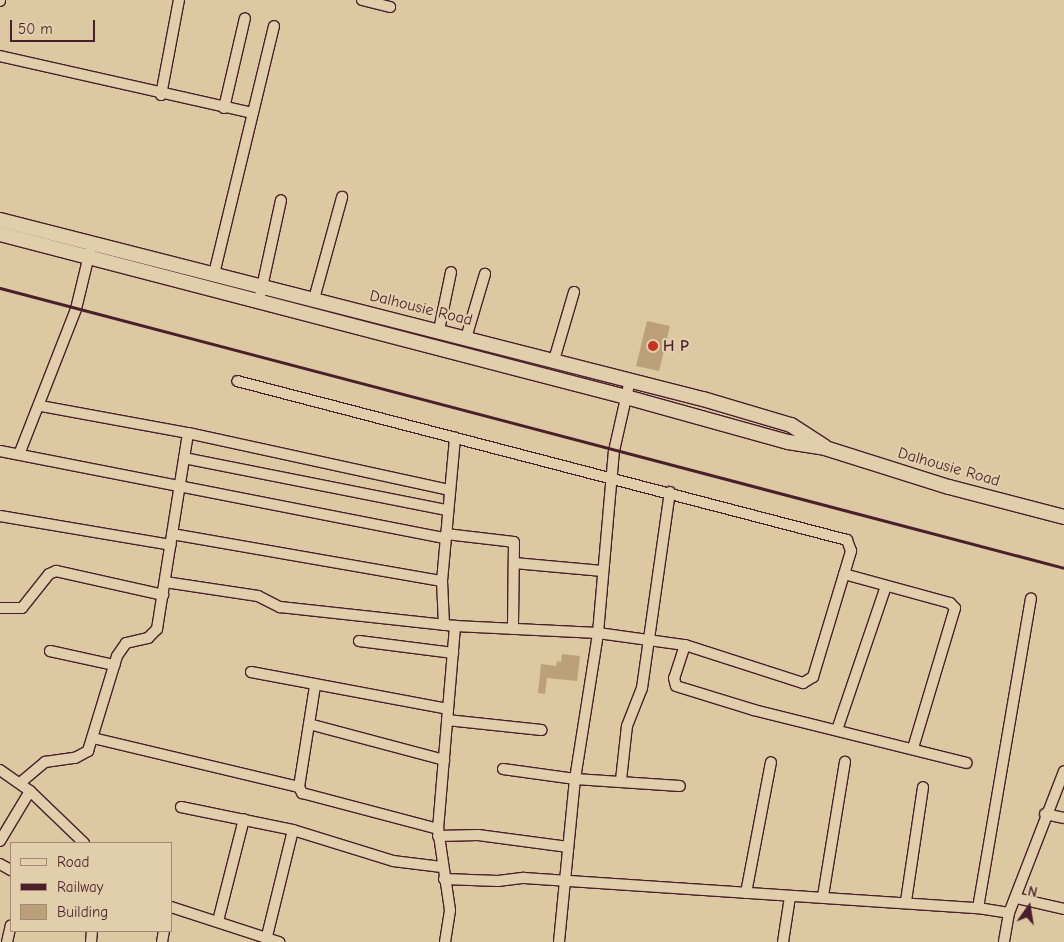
<!DOCTYPE html>
<html>
<head>
<meta charset="utf-8">
<style>
  body { margin:0 }
  #map { position:relative; width:1064px; height:942px; overflow:hidden; background:#dcc8a1; font-family:"Comic Neue",sans-serif }
  div>[style] { position:absolute }
  [style*='--x'] { left:calc(var(--x)*1px); top:calc(var(--y)*1px); width:calc(var(--w)*1px); rotate:calc(var(--a)*1deg) }
  .building>* { inset:0; background:#bba079 }
  .roads { filter:drop-shadow(1px 0 #4a1f2b) drop-shadow(-1px 0 #4a1f2b) drop-shadow(0 1px #4a1f2b) drop-shadow(0 -1px #4a1f2b) }
  .minor>* { height:10px; margin:-5px; padding:0 5px; transform-origin:5px; border-radius:5px; background:#e1cfac }
  .tertiary>* { height:14px; margin:-7px; padding:0 7px; transform-origin:7px; border-radius:7px; background:#e1cfac }
  .rail>* { height:3px; margin:-1.5px; padding:0 1.5px; transform-origin:1.5px; border-radius:1.5px; background:#4a1f2b }
  .dots>* { width:14px; height:14px; translate:-50% -50%; box-sizing:border-box; border:2px solid #e1cfac; border-radius:50% }
  span { translate:-50% -50%; white-space:nowrap; text-align:center; line-height:1.15; -webkit-text-stroke:4.5px #e1cfac; paint-order:stroke }
  .street-label { font-size:16px; color:#4a1f2b }
  .poi-label { font-size:16px; color:#4a1f2b; font-weight:700 }
  .left { translate:0 -50%; text-align:left }
  .legend { position:absolute; left:10px; top:842px; width:162px; height:90px; box-sizing:border-box; background:#e1cfac; border:1px solid #a58978; margin:0; padding:6px 9px; list-style:none; font-size:15px; color:#4a1f2b }
  .legend li { display:flex; align-items:center; gap:10px; height:25px }
  .legend b { width:25px; border:1px solid #a58978 }
  .north { position:absolute; left:1004px; top:882px; width:50px; height:50px; -webkit-text-stroke:4px #e1cfac; paint-order:stroke; rotate:13deg; font-size:14px; font-weight:700; line-height:20px; text-align:center; color:#4a1f2b }
  .north::after { content:''; display:block; margin:auto; width:18px; height:22px; background:#4a1f2b; clip-path:polygon(50% 0,100% 100%,50% 72%,0 100%) }
  .scale { position:absolute; left:10px; top:20px; width:85px; height:22px; box-sizing:border-box; border:2px solid #4a1f2b; border-top:0; padding-left:6px; font-size:15px; line-height:18px; white-space:nowrap; color:#4a1f2b; -webkit-text-stroke:4px #e1cfac; paint-order:stroke }
</style>
</head>
<body>
<div id="map">
  <div class="building">
    <i style="clip-path:polygon(647px 321px,670px 326px,659px 371px,636px 366px)"></i>
    <i style="clip-path:polygon(562px 654px,580px 656px,577px 681px,547px 678px,545px 694px,538px 693px,541px 664px,556px 666px,557px 661px,561px 662px)"></i>
  </div>
  <div class="roads">
    <div class="minor">
      <i style="--x:362;--y:0;--w:29;--a:14"></i>
      <i style="--x:0;--y:1;--w:1;--a:-90"></i>
      <i style="--x:0;--y:56;--w:259;--a:12.7"></i>
      <i style="--x:161;--y:95;--w:97;--a:-79.3"></i>
      <i style="--x:224;--y:108;--w:92;--a:-76.9"></i>
      <i style="--x:214;--y:274;--w:255;--a:-76.4"></i>
      <i style="--x:314;--y:299;--w:106;--a:-74.6"></i>
      <i style="--x:259;--y:301;--w:103;--a:-77.7"></i>
      <i style="--x:439;--y:330;--w:59;--a:-78.3"></i>
      <i style="--x:466;--y:338;--w:67;--a:-73.5"></i>
      <i style="--x:554;--y:360;--w:71;--a:-73.6"></i>
      <i style="--x:41;--y:406;--w:149;--a:10.4"></i>
      <i style="--x:188;--y:433;--w:267;--a:12.3"></i>
      <i style="--x:0;--y:451;--w:453;--a:11.1"></i>
      <i style="--x:20;--y:452;--w:154;--a:-68.6"></i>
      <i style="--x:76;--y:309;--w:60;--a:-76.4"></i>
      <i style="--x:184;--y:458;--w:268;--a:11.2"></i>
      <i style="--x:0;--y:516;--w:173;--a:9.6"></i>
      <i style="--x:172;--y:534;--w:274;--a:9.9"></i>
      <i style="--x:446;--y:534;--w:68;--a:6.7"></i>
      <i style="--x:514;--y:542;--w:87;--a:90.7"></i>
      <i style="--x:514;--y:563;--w:89;--a:5.1"></i>
      <i style="--x:844;--y:574;--w:110;--a:15.3"></i>
      <i style="--x:950;--y:603;--w:7;--a:45"></i>
      <i style="--x:955;--y:608;--w:146;--a:106.7"></i>
      <i style="--x:165;--y:582;--w:94;--a:8.6"></i>
      <i style="--x:258;--y:596;--w:25;--a:27"></i>
      <i style="--x:280;--y:607;--w:176;--a:6.2"></i>
      <i style="--x:455;--y:626;--w:143;--a:2.8"></i>
      <i style="--x:598;--y:633;--w:88;--a:7.9"></i>
      <i style="--x:685;--y:645;--w:124;--a:17.9"></i>
      <i style="--x:803;--y:683;--w:12;--a:-31"></i>
      <i style="--x:813;--y:677;--w:132;--a:-73.2"></i>
      <i style="--x:851;--y:551;--w:12;--a:-110"></i>
      <i style="--x:847;--y:540;--w:630;--a:-165.39"></i>
      <i style="--x:0;--y:608;--w:22;--a:0"></i>
      <i style="--x:22;--y:608;--w:43;--a:-51.5"></i>
      <i style="--x:49;--y:574;--w:8;--a:-23"></i>
      <i style="--x:56;--y:571;--w:110;--a:12.6"></i>
      <i style="--x:444;--y:625;--w:44;--a:-92.6"></i>
      <i style="--x:442;--y:581;--w:144;--a:-84.8"></i>
      <i style="--x:359;--y:641;--w:95;--a:7.3"></i>
      <i style="--x:685;--y:645;--w:35;--a:108"></i>
      <i style="--x:674;--y:678;--w:8;--a:76"></i>
      <i style="--x:676;--y:686;--w:82;--a:17.1"></i>
      <i style="--x:754;--y:710;--w:219;--a:14"></i>
      <i style="--x:50;--y:651;--w:66;--a:12.3"></i>
      <i style="--x:251;--y:672;--w:200;--a:10.6"></i>
      <i style="--x:315;--y:686;--w:102;--a:99"></i>
      <i style="--x:299;--y:787;--w:7;--a:63"></i>
      <i style="--x:302;--y:793;--w:141;--a:14.8"></i>
      <i style="--x:447;--y:720;--w:95;--a:6.1"></i>
      <i style="--x:309;--y:724;--w:140;--a:14.9"></i>
      <i style="--x:837;--y:730;--w:152;--a:-71.2"></i>
      <i style="--x:93;--y:738;--w:212;--a:13.4"></i>
      <i style="--x:503;--y:769;--w:73;--a:7.9"></i>
      <i style="--x:575;--y:779;--w:105;--a:3.8"></i>
      <i style="--x:0;--y:770;--w:37;--a:35"></i>
      <i style="--x:30;--y:791;--w:75;--a:43.9"></i>
      <i style="--x:621;--y:780;--w:54;--a:-83.7"></i>
      <i style="--x:627;--y:726;--w:41;--a:-68.5"></i>
      <i style="--x:642;--y:688;--w:198;--a:-81.9"></i>
      <i style="--x:20;--y:783;--w:33;--a:-40"></i>
      <i style="--x:45;--y:762;--w:30;--a:-8"></i>
      <i style="--x:75;--y:758;--w:15;--a:-28"></i>
      <i style="--x:88;--y:751;--w:99;--a:-73"></i>
      <i style="--x:117;--y:656;--w:16;--a:-55"></i>
      <i style="--x:126;--y:643;--w:23;--a:-13"></i>
      <i style="--x:148;--y:638;--w:13;--a:-45"></i>
      <i style="--x:157;--y:629;--w:198;--a:-81"></i>
      <i style="--x:181;--y:807;--w:114;--a:11.6"></i>
      <i style="--x:293;--y:830;--w:105;--a:17.2"></i>
      <i style="--x:393;--y:861;--w:49;--a:7"></i>
      <i style="--x:1045;--y:814;--w:19;--a:12"></i>
      <i style="--x:438;--y:836;--w:40;--a:-1.4"></i>
      <i style="--x:478;--y:835;--w:91;--a:7.6"></i>
      <i style="--x:0;--y:841;--w:58;--a:-59"></i>
      <i style="--x:0;--y:864;--w:13;--a:29"></i>
      <i style="--x:444;--y:879;--w:54;--a:2.1"></i>
      <i style="--x:498;--y:881;--w:26;--a:-7"></i>
      <i style="--x:524;--y:878;--w:455;--a:3.8"></i>
      <i style="--x:978;--y:908;--w:31;--a:9"></i>
      <i style="--x:1009;--y:913;--w:29;--a:100"></i>
      <i style="--x:746;--y:893;--w:133;--a:-79.2"></i>
      <i style="--x:823;--y:896;--w:136;--a:-80.7"></i>
      <i style="--x:1016;--y:898;--w:49;--a:12.9"></i>
      <i style="--x:906;--y:901;--w:115;--a:-81.5"></i>
      <i style="--x:171;--y:907;--w:114;--a:18"></i>
      <i style="--x:978;--y:908;--w:314;--a:-80.3"></i>
      <i style="--x:1009;--y:913;--w:152;--a:-68.8"></i>
      <i style="--x:218;--y:921;--w:105;--a:-75.7"></i>
      <i style="--x:267;--y:936;--w:109;--a:-76.2"></i>
      <i style="--x:7;--y:942;--w:17;--a:-77"></i>
      <i style="--x:91;--y:942;--w:11;--a:-85"></i>
      <i style="--x:162;--y:942;--w:11;--a:-80"></i>
      <i style="--x:445;--y:942;--w:32;--a:-81"></i>
      <i style="--x:450;--y:910;--w:82;--a:-98.4"></i>
      <i style="--x:438;--y:829;--w:204;--a:-85.2"></i>
      <i style="--x:559;--y:942;--w:164;--a:-84.4"></i>
      <i style="--x:575;--y:779;--w:148;--a:-81"></i>
      <i style="--x:598;--y:633;--w:183;--a:-85"></i>
      <i style="--x:614;--y:451;--w:73;--a:-77.3"></i>
      <i style="--x:783;--y:942;--w:46;--a:-81.2"></i>
    </div>
    <div class="tertiary">
      <i style="--x:0;--y:220;--w:725;--a:14.29"></i>
      <i style="--x:703;--y:399;--w:92;--a:16.5"></i>
      <i style="--x:791;--y:425;--w:40;--a:32.9"></i>
      <i style="--x:0;--y:234;--w:647;--a:14.59"></i>
      <i style="--x:626;--y:397;--w:168;--a:15.5"></i>
      <i style="--x:788;--y:442;--w:37;--a:9"></i>
      <i style="--x:825;--y:448;--w:130;--a:17.5"></i>
      <i style="--x:949;--y:487;--w:119;--a:14.6"></i>
    </div>
  </div>
  <div class="rail">
    <i style="--x:0;--y:288;--w:1100;--a:14.74"></i>
  </div>
  <div class="dots">
    <i style="left:653px;top:346px;background:#c8321e"></i>
  </div>
  <div class="street-label">
    <span style="left:421px;top:308px;rotate:14deg">Dalhousie Road</span>
    <span style="left:949px;top:467px;rotate:16deg">Dalhousie Road</span>
  </div>
  <div class="poi-label">
    <span class="left" style="left:663px;top:346px">H P</span>
  </div>
  <ul class="legend">
  <li><b style="height:6px;background:#e1cfac"></b>Road</li>
  <li><b style="height:6px;background:#4a1f2b"></b>Railway</li>
  <li><b style="height:14px;background:#bba079"></b>Building</li>
  </ul>
  <div class="north">N</div>
  <div class="scale">50 m</div>
</div>
</body>
</html>
